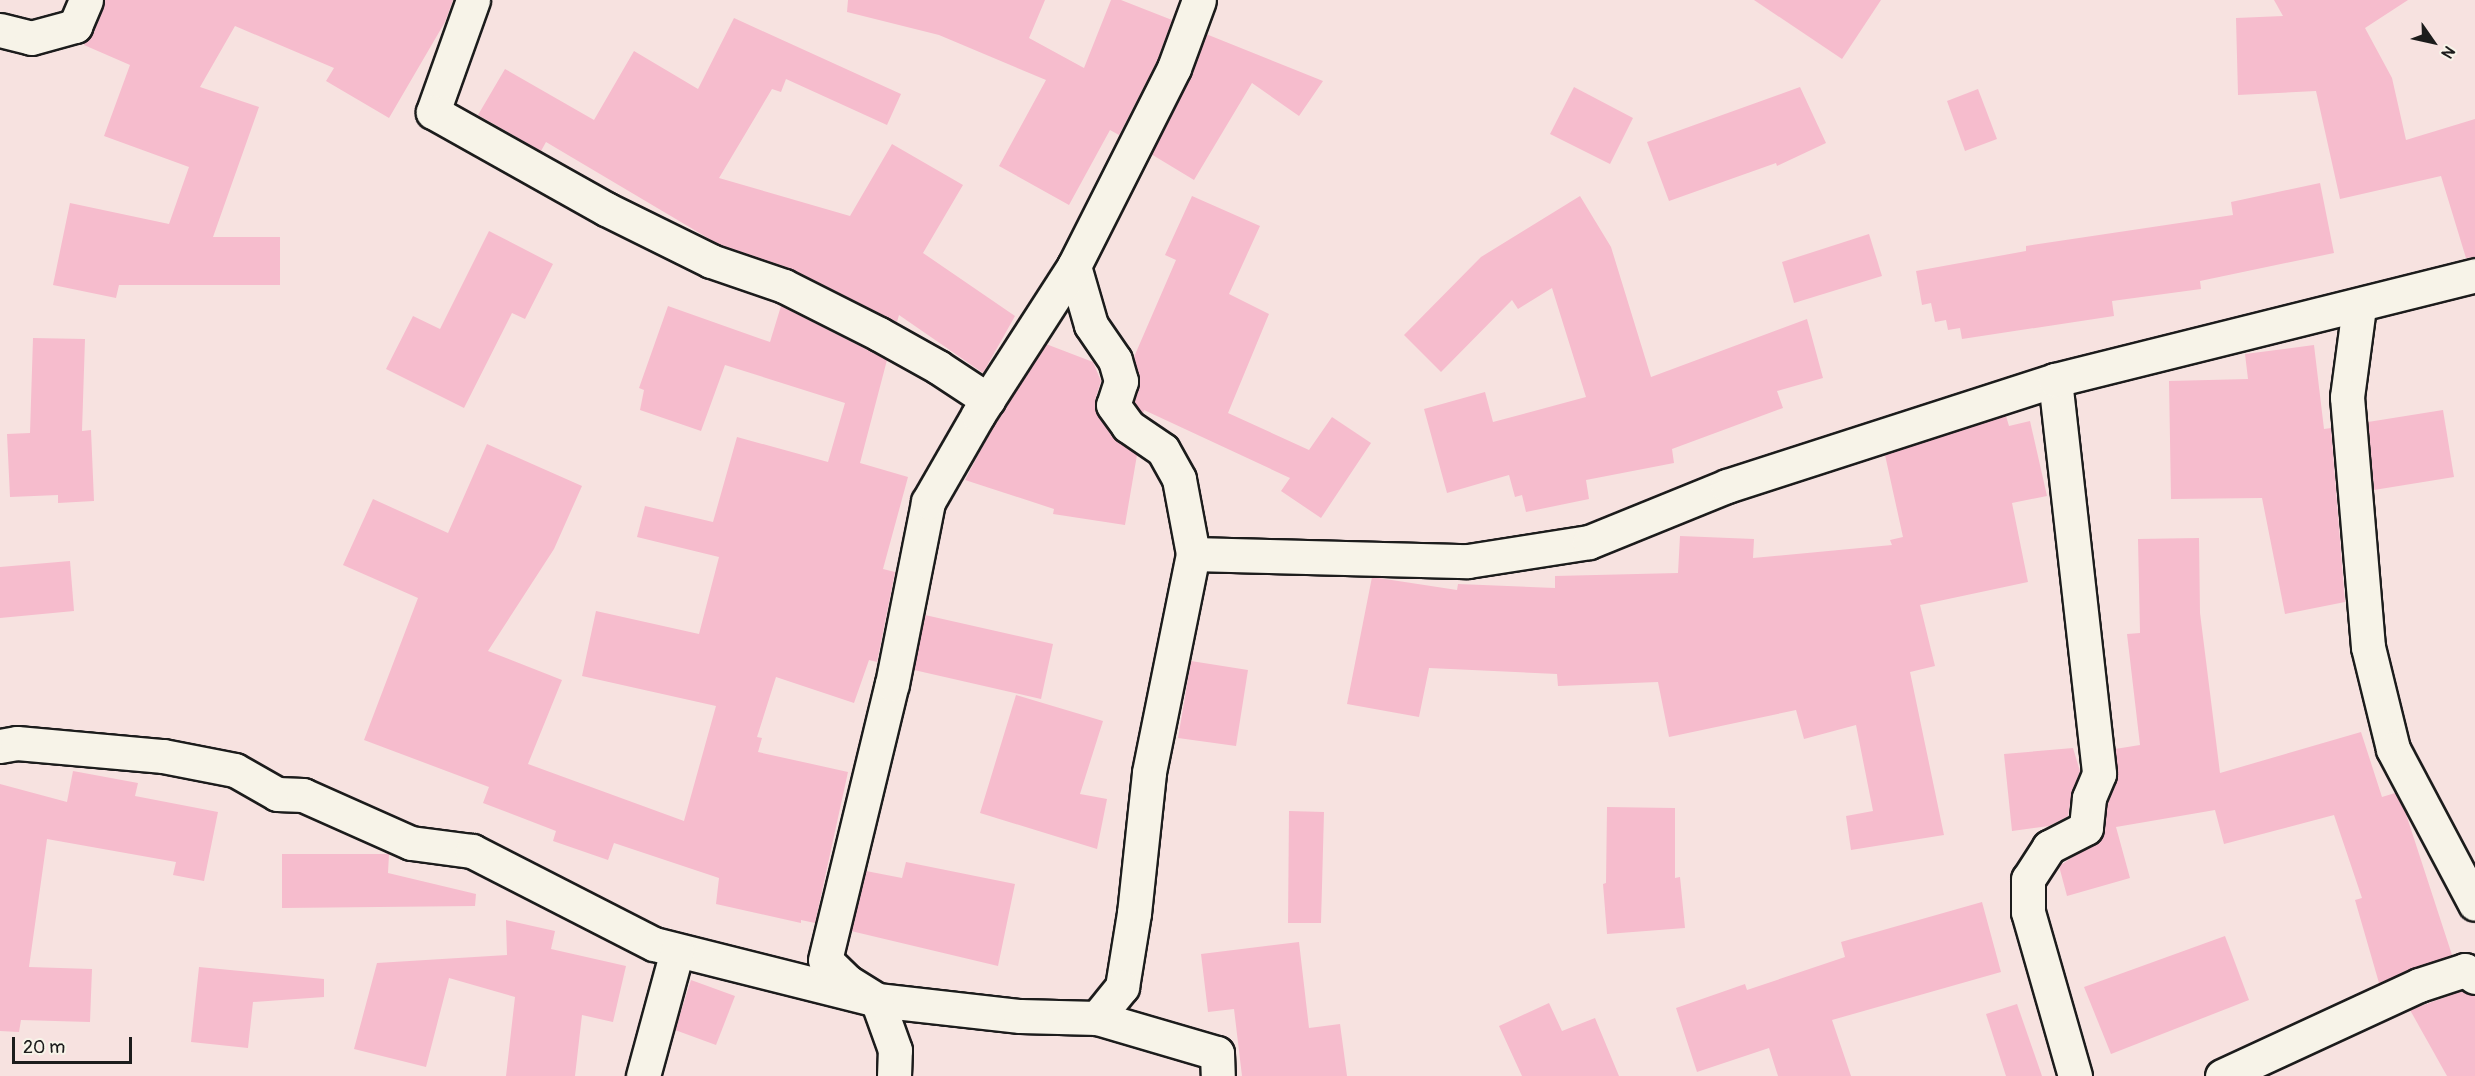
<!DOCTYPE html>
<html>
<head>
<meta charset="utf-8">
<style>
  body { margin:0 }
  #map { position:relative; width:2475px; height:1076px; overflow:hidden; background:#f7e2e0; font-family:Pangolin,sans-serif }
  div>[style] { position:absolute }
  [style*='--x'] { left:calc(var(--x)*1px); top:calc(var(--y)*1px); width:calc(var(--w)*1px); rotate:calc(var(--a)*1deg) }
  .building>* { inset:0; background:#f6bccd }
  .roads { filter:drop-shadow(2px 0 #1c1c1c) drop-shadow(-2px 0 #1c1c1c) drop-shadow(0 2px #1c1c1c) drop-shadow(0 -2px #1c1c1c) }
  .street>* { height:33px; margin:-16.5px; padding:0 16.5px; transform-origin:16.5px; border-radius:16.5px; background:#f7f3e8 }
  span { translate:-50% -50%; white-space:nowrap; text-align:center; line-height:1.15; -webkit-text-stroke:4.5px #f7f3e8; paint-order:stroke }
  .north { position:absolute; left:2403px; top:12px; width:60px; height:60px; -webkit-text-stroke:4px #f7f3e8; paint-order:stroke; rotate:124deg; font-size:16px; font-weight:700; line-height:24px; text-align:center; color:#1c1c1c }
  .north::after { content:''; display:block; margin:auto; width:21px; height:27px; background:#1c1c1c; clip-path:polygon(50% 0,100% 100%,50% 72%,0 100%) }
  .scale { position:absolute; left:12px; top:1037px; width:120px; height:27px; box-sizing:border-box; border:3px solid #1c1c1c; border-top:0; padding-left:8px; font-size:18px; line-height:21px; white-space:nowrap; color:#1c1c1c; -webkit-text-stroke:4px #f7f3e8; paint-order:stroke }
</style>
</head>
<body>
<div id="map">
  <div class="building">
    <i style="clip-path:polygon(104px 0,453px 0,445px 22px,389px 118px,326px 81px,334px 68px,235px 26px,200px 87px,259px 107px,213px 237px,280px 237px,280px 285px,119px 285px,116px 298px,53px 285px,70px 203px,169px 224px,189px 167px,104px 136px,130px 65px,84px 45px)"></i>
    <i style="clip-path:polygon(848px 0,1045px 0,1029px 38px,1084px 68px,1111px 0,1121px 0,1172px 20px,1157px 61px,1119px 135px,1110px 130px,1069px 205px,999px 166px,1046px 80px,939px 35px,847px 12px)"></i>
    <i style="clip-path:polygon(1754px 0,1881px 0,1842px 59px)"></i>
    <i style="clip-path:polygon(2274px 0,2408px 0,2365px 28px,2392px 78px,2406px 140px,2475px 119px,2475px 257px,2466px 258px,2441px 176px,2340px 199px,2316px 91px,2238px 95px,2236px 18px,2283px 16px)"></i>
    <i style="clip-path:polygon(734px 18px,901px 94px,887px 125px,786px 79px,781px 92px,772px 89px,719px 178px,850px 216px,892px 144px,963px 185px,923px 253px,1015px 316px,983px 373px,899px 315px,897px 322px,792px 269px,718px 244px,546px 142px,541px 151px,478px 115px,505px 69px,594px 120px,634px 51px,698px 89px)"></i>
    <i style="clip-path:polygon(1206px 34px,1323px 81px,1299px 116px,1252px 83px,1194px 180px,1151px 154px,1191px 76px)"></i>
    <i style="clip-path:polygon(1574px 87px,1633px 118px,1610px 164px,1550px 134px)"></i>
    <i style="clip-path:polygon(1800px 87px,1826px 143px,1777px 166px,1776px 163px,1669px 201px,1647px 142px)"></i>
    <i style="clip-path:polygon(1978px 89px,1997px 139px,1965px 151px,1947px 101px)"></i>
    <i style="clip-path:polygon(2320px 183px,2334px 253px,2200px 281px,2201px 289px,2112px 301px,2114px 316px,1962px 339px,1960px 328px,1948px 330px,1946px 320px,1935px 322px,1931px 303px,1922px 305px,1916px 271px,2026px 251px,2026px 246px,2233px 215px,2231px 202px)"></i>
    <i style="clip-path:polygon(1192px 196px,1260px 226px,1229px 294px,1269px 314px,1228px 413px,1309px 450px,1332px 417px,1371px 443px,1321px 518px,1281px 491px,1290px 478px,1144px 410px,1143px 414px,1134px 402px,1139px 377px,1134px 357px,1176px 260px,1165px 255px)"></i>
    <i style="clip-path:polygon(1580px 196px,1611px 247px,1651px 377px,1807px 319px,1823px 378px,1777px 391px,1783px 408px,1672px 449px,1674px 463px,1586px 480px,1589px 499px,1526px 512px,1522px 495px,1515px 497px,1509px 475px,1447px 493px,1424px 409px,1485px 392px,1493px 422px,1586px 397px,1552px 288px,1518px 309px,1512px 300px,1441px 372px,1404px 335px,1481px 257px)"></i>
    <i style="clip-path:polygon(489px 231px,553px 264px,525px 319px,512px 313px,464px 408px,386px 369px,413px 316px,440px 329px)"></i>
    <i style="clip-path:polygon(1869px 234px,1882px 276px,1794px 303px,1782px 262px)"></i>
    <i style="clip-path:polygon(668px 306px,770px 342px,781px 306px,887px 360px,860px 463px,908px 477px,883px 569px,895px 572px,877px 662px,869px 660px,854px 703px,776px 677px,757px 737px,762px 738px,758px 752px,848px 772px,815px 923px,801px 920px,801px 923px,716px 904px,719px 878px,614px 843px,608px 860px,553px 841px,556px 831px,483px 803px,489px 787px,364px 740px,418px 598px,343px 565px,373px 499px,448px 533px,487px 444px,582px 486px,554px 549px,488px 651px,562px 680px,528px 764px,684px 821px,716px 706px,582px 676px,596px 611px,699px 634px,719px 557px,637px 537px,645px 506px,713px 522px,737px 437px,828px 462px,845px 403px,725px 365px,701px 431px,640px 410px,644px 390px,639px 388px)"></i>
    <i style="clip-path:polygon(33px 338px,85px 339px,82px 431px,91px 430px,94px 501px,58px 503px,58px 495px,10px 497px,7px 434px,30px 433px)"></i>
    <i style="clip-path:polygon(1046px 344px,1093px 362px,1101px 381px,1095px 400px,1097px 415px,1113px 437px,1137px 455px,1125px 525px,1053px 514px,1054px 509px,965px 480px,994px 425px)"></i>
    <i style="clip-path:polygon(2314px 345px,2324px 429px,2331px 428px,2345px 602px,2285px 614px,2262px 498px,2171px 499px,2169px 381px,2248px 379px,2245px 354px)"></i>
    <i style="clip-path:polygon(2443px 410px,2454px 477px,2374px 490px,2368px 422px)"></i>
    <i style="clip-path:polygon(2006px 416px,2009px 426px,2030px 421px,2047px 496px,2012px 503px,2028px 582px,1920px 605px,1935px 666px,1910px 672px,1944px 835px,1851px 850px,1846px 816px,1873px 811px,1856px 725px,1804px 739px,1796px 710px,1669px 737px,1658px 682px,1558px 686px,1557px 674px,1429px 668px,1419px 717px,1347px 704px,1372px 577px,1457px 590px,1458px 584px,1555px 588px,1555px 576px,1678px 573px,1680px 536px,1754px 539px,1753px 558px,1892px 545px,1890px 540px,1903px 537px,1885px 455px)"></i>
    <i style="clip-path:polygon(2199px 538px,2200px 613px,2220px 773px,2361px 732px,2382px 797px,2395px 793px,2405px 811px,2452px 955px,2379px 983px,2355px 900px,2362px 898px,2334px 815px,2224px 844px,2215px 810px,2116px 827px,2130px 878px,2067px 896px,2059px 866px,2102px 838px,2107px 803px,2116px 781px,2115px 749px,2140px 745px,2127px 634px,2140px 633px,2138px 539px)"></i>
    <i style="clip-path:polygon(70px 561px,74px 611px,0 618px,0 567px)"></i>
    <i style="clip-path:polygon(925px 615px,1053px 644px,1041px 699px,914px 670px)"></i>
    <i style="clip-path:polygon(1191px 661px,1248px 670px,1236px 746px,1178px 738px)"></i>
    <i style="clip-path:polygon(1016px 695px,1103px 721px,1080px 794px,1107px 799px,1097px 849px,980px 813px)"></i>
    <i style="clip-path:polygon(2073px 748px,2080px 771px,2072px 791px,2068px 816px,2049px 826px,2012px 831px,2004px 754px)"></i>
    <i style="clip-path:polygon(73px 771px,138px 783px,135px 796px,218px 812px,204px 881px,173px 875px,176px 862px,47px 839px,29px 967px,92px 969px,90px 1022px,21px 1020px,19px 1032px,0 1031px,0 784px,67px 802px)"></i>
    <i style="clip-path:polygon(1607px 807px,1675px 808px,1675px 878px,1680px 877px,1685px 928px,1607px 934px,1603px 884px,1606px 883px)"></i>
    <i style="clip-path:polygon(1289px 811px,1324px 812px,1321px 923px,1288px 923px)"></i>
    <i style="clip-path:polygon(282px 854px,389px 854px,388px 873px,476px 894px,475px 906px,282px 908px)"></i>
    <i style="clip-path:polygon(906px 862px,1015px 884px,998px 966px,851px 931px,866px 871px,902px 878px)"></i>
    <i style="clip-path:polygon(1982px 902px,2001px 972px,1832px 1020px,1851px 1076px,1778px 1076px,1769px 1048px,1697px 1072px,1676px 1008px,1745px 984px,1747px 990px,1845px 957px,1841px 942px)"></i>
    <i style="clip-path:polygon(506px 920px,555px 931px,551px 949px,626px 966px,613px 1022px,582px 1015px,575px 1076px,506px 1076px,515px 997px,449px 978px,426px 1067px,354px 1049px,377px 963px,507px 955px)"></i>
    <i style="clip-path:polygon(2225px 936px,2249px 1000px,2111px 1054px,2084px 987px)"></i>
    <i style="clip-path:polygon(1299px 942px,1309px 1028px,1340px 1024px,1347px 1076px,1242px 1076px,1234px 1009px,1208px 1012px,1201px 954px)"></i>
    <i style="clip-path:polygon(199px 967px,324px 979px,324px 997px,253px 1002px,248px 1048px,191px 1042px)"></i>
    <i style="clip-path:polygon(691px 980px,735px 996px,716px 1045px,675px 1030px)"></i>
    <i style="clip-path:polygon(2462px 991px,2475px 995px,2475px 1076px,2447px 1076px,2410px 1010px)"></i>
    <i style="clip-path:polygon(1549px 1003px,1562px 1031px,1595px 1018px,1619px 1076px,1522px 1076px,1499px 1026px)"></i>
    <i style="clip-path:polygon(2017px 1004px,2042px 1076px,2006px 1076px,1986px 1014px)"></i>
  </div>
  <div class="roads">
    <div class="street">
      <i style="--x:473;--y:0;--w:119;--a:109.7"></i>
      <i style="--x:433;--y:112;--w:198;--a:29.3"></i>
      <i style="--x:606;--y:209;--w:117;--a:26.3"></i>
      <i style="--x:711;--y:261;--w:77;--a:18.9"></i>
      <i style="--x:784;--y:286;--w:106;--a:26.8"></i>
      <i style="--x:879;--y:334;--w:68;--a:29.2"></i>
      <i style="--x:938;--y:367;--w:60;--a:33.4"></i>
      <i style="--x:0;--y:30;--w:32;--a:14"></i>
      <i style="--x:31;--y:38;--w:46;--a:-15.3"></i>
      <i style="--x:75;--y:26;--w:28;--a:-67"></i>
      <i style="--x:1074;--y:266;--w:61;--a:73.9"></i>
      <i style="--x:1091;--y:325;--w:42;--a:55.6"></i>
      <i style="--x:1115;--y:360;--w:22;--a:74"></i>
      <i style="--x:1121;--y:381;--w:25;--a:108"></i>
      <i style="--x:1113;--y:405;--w:26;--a:54"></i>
      <i style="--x:1128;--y:426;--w:42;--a:34.4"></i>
      <i style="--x:1163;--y:450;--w:33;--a:61"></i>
      <i style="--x:1179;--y:479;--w:76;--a:79.4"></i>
      <i style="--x:1193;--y:554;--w:223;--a:101.4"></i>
      <i style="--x:1149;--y:773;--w:141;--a:96.1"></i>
      <i style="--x:1134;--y:913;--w:75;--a:99.2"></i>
      <i style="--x:1122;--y:987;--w:40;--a:129"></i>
      <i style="--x:2359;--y:307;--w:91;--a:97.6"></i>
      <i style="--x:2347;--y:397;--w:251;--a:85.2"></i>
      <i style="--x:2368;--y:647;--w:105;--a:76.2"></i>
      <i style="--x:2393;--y:749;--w:175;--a:62.1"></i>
      <i style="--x:2055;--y:380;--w:396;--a:83.6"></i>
      <i style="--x:2099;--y:774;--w:26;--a:113"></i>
      <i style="--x:2089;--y:798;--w:30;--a:96"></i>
      <i style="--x:2086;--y:828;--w:42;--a:152.8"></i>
      <i style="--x:2049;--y:847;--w:38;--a:123"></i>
      <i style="--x:2028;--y:879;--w:33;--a:90"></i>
      <i style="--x:2028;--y:912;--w:171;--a:74"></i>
      <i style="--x:1193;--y:554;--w:275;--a:1.5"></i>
      <i style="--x:1468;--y:561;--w:122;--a:-8.9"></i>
      <i style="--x:1589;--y:542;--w:149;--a:-22.1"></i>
      <i style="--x:1727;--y:486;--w:345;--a:-17.9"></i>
      <i style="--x:2055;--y:380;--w:433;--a:-14"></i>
      <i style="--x:0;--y:746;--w:17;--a:-10"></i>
      <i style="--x:17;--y:743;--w:147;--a:5.1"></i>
      <i style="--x:163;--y:756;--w:73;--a:11"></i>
      <i style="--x:235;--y:770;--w:48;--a:29.7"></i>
      <i style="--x:277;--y:794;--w:26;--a:2"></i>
      <i style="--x:303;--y:795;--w:118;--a:24"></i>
      <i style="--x:411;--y:843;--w:62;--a:7.5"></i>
      <i style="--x:472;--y:851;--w:204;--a:27.1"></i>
      <i style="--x:654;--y:944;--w:230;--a:14.1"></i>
      <i style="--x:877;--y:1000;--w:144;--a:6.4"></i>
      <i style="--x:1020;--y:1016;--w:77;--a:1.5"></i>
      <i style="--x:1097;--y:1018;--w:125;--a:16.3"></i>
      <i style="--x:1217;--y:1053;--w:23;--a:88"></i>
      <i style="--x:643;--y:1076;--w:130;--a:-74.8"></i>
      <i style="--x:894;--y:1076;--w:26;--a:-88"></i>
      <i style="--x:895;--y:1050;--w:53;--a:-109.8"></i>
      <i style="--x:877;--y:1000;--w:36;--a:-148"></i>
      <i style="--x:847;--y:981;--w:30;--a:-136"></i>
      <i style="--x:825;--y:960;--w:284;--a:-76.4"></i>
      <i style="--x:892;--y:684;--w:186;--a:-78.8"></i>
      <i style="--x:928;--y:502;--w:100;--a:-60.1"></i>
      <i style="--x:978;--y:415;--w:177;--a:-57.2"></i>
      <i style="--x:1074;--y:266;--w:222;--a:-63.2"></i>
      <i style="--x:1174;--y:68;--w:72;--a:-69.8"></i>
      <i style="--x:2222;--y:1076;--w:217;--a:-24.8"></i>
      <i style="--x:2419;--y:985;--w:48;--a:-18.1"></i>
      <i style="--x:2465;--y:970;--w:12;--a:35"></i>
    </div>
  </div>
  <div class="north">N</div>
  <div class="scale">20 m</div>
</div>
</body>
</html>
